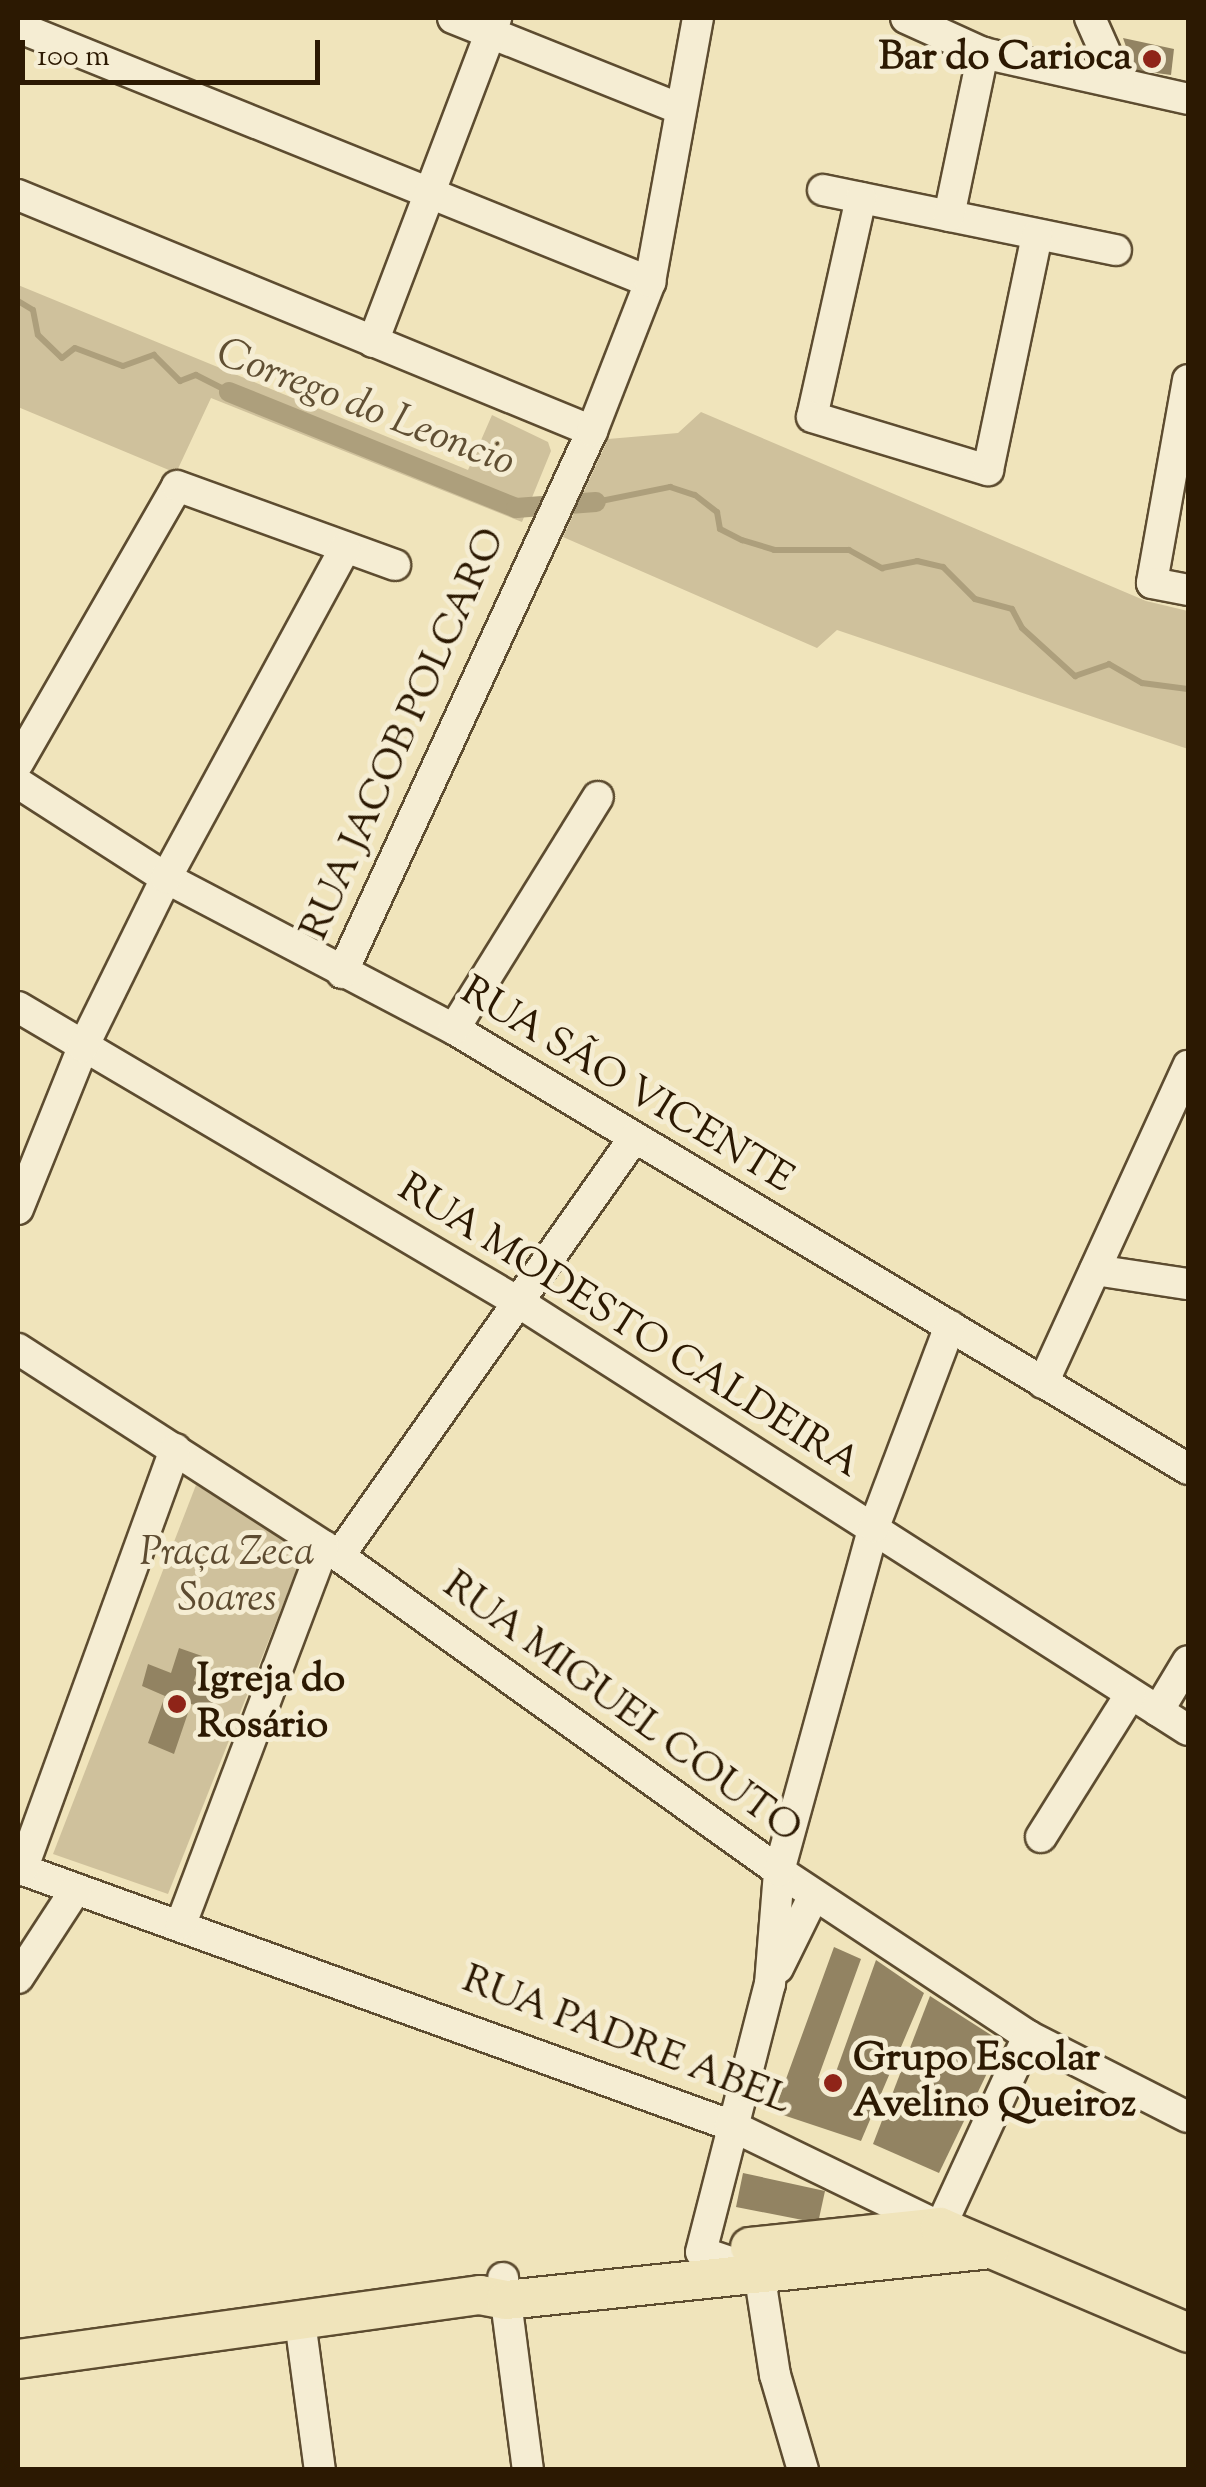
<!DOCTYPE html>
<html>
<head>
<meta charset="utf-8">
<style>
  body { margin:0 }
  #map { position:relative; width:1206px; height:2487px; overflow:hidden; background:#f0e4bb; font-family:"Sorts Mill Goudy",serif }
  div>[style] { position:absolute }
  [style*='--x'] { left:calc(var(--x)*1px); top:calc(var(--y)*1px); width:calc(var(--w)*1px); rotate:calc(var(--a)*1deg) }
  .green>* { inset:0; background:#cfc19c }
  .stream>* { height:6px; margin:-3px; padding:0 3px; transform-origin:3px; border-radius:3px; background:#ad9f7c }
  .canal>* { height:20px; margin:-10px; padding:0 10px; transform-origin:10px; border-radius:10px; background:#ad9f7c }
  .building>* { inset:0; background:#928362 }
  .roads { filter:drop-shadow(2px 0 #5d4c30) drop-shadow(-2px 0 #5d4c30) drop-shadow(0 2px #5d4c30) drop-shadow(0 -2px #5d4c30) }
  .minor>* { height:30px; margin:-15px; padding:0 15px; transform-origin:15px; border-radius:15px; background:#f5edd3 }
  .major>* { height:38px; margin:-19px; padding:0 19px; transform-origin:19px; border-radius:19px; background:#f0e4bb }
  .dots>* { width:28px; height:28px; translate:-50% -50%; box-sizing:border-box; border:5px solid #f5edd3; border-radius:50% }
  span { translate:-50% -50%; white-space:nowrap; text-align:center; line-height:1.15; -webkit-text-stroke:10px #f5edd3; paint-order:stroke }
  .poi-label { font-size:40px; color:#2c1902; font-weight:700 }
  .right { translate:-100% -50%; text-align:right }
  .left { translate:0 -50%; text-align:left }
  .street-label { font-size:40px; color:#2c1902 }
  .park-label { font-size:40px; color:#5d4b30; font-style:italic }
  .water-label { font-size:42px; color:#604f33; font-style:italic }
  .frame { position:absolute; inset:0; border:20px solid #2c1902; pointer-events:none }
  .scale { position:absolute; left:20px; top:40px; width:300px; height:45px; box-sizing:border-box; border:5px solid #2c1902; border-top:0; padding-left:12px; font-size:30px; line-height:35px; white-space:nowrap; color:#2c1902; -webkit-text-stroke:8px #f5edd3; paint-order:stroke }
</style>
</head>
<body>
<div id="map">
  <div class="green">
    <i style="clip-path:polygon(18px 285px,468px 470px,492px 415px,548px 442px,551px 451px,522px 522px,211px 398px,176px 473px,18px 407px)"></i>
    <i style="clip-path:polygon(701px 412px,1146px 601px,1188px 611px,1188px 749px,837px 630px,817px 648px,563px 537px,608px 439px,678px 433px)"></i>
    <i style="clip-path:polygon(196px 1485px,305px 1549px,168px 1894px,53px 1854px)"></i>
  </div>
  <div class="stream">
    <i style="--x:18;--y:301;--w:17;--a:31"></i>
    <i style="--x:33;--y:310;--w:25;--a:79"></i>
    <i style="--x:38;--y:335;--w:33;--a:44"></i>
    <i style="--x:62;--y:358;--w:16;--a:-38"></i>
    <i style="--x:75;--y:348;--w:51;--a:20.6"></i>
    <i style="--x:123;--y:366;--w:33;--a:-20"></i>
    <i style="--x:154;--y:355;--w:37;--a:45"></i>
    <i style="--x:180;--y:381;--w:17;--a:-21"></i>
    <i style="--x:196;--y:375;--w:37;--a:27"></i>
    <i style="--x:596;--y:502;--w:76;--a:-11.5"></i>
    <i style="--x:670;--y:487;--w:26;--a:18"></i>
    <i style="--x:695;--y:495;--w:28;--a:38"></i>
    <i style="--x:717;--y:512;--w:17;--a:80"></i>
    <i style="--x:720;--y:529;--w:25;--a:27"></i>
    <i style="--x:742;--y:540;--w:34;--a:17"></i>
    <i style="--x:774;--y:550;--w:75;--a:0"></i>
    <i style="--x:849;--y:550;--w:38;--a:29"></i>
    <i style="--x:882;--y:568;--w:36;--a:-11"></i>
    <i style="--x:917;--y:561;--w:27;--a:13"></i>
    <i style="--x:943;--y:567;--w:45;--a:45"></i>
    <i style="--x:975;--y:599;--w:38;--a:15"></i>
    <i style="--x:1012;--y:609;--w:21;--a:62"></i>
    <i style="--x:1022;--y:628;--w:72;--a:42.2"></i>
    <i style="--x:1075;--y:676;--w:36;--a:-19"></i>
    <i style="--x:1109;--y:664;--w:38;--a:30"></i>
    <i style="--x:1142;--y:683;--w:46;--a:7.4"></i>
  </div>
  <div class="canal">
    <i style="--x:229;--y:392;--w:310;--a:22"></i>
    <i style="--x:516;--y:508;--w:80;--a:-4.3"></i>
  </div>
  <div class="building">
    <i style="clip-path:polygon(1123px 38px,1174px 49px,1171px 75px,1134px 70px)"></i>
    <i style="clip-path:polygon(179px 1648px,202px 1656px,194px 1681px,218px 1691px,211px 1709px,191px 1704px,174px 1754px,148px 1743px,165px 1696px,142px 1686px,148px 1664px,171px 1673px)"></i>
    <i style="clip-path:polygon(834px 1947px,861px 1959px,818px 2078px,832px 2083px,876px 1960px,924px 1993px,861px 2141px,774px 2112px)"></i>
    <i style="clip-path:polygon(930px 1996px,1002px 2042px,939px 2173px,873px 2144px)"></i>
    <i style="clip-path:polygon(743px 2173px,825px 2191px,818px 2223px,736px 2207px)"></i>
  </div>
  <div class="roads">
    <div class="minor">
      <i style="--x:453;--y:18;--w:242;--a:21.8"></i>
      <i style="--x:906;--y:18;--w:85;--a:24.4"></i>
      <i style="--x:983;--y:53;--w:210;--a:12.6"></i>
      <i style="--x:1090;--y:18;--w:71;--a:66"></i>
      <i style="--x:18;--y:27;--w:682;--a:21.97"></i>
      <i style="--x:823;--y:190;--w:299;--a:11.6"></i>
      <i style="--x:18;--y:195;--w:621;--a:22.35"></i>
      <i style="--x:861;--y:198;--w:224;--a:102.6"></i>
      <i style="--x:812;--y:417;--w:184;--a:16.8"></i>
      <i style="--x:988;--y:470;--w:240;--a:-78.2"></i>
      <i style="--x:949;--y:216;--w:167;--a:-78.2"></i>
      <i style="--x:373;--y:342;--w:347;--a:-69.2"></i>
      <i style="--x:1188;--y:380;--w:206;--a:100.1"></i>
      <i style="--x:1152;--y:583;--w:37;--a:11"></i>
      <i style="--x:18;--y:763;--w:319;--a:-60.1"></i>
      <i style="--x:177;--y:486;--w:232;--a:19.9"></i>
      <i style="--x:18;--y:783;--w:176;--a:32.7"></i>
      <i style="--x:166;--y:878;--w:325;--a:27.7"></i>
      <i style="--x:454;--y:1029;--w:856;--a:30.94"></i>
      <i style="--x:342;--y:973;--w:597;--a:-65.24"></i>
      <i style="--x:592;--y:431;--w:160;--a:-68.7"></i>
      <i style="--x:650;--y:282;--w:268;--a:-79.7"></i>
      <i style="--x:18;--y:1007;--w:586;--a:30.54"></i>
      <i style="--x:523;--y:1305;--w:789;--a:32.58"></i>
      <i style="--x:454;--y:1029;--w:273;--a:-58.2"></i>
      <i style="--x:18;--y:1209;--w:175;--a:-68.1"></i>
      <i style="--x:83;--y:1047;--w:188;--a:-63.8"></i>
      <i style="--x:166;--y:878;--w:375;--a:-61.5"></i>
      <i style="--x:1095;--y:1270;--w:94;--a:8.6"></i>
      <i style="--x:18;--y:1349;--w:382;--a:32.8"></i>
      <i style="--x:339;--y:1556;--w:541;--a:35.6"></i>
      <i style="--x:779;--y:1871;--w:299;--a:33.5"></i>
      <i style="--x:1028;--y:2036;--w:179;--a:26.9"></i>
      <i style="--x:1043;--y:1383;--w:349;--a:-65.4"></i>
      <i style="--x:339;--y:1556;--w:512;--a:-54.79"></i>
      <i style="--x:1158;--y:1711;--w:58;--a:-59"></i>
      <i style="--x:1041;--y:1837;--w:168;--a:-57.9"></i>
      <i style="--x:18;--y:1868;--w:757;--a:19.85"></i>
      <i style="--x:730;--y:2125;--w:233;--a:25.9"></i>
      <i style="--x:22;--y:1870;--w:448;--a:-70"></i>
      <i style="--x:181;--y:1924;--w:404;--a:-69.3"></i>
      <i style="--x:778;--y:1968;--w:81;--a:-63.7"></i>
      <i style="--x:18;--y:1978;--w:106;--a:-56.9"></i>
      <i style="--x:933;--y:2243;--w:228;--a:-65.3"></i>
      <i style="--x:503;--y:2278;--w:194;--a:82.6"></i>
      <i style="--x:300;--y:2321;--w:150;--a:82.4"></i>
      <i style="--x:803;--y:2470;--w:99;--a:-106.4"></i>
      <i style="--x:775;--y:2375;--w:104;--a:-98.8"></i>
      <i style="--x:759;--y:2272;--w:61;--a:-161"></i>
      <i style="--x:701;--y:2252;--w:277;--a:-75.6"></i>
      <i style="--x:770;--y:1984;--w:113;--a:-85.4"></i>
      <i style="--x:779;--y:1871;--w:357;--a:-74.6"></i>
      <i style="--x:874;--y:1527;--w:215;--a:-69.3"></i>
    </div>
    <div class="major">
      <i style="--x:750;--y:2247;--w:191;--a:-6"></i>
      <i style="--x:940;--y:2227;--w:270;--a:23.1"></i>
      <i style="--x:18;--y:2359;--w:466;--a:-7.9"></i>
      <i style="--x:480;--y:2295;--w:26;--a:11"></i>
      <i style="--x:506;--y:2300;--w:486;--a:-6"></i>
    </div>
  </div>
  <div class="dots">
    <i style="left:1152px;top:59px;background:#8f2418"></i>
    <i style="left:177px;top:1704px;background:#8f2418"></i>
    <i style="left:833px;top:2083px;background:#8f2418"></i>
  </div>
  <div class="poi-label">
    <span class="right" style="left:1132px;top:59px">Bar do Carioca</span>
    <span class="left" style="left:197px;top:1704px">Igreja do<br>Rosário</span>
    <span class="left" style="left:853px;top:2083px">Grupo Escolar<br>Avelino Queiroz</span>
  </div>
  <div class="street-label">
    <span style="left:405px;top:735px;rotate:-66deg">RUA JACOB POLCARO</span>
    <span style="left:626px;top:1087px;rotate:31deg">RUA SÃO VICENTE</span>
    <span style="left:628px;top:1328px;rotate:32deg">RUA MODESTO CALDEIRA</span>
    <span style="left:621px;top:1709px;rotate:36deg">RUA MIGUEL COUTO</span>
    <span style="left:626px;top:2042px;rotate:21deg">RUA PADRE ABEL</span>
  </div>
  <div class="park-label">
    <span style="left:227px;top:1578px">Praça Zeca<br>Soares</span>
  </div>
  <div class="water-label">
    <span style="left:365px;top:409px;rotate:21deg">Corrego do Leoncio</span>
  </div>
  <div class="frame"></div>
  <div class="scale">100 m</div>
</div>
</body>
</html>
